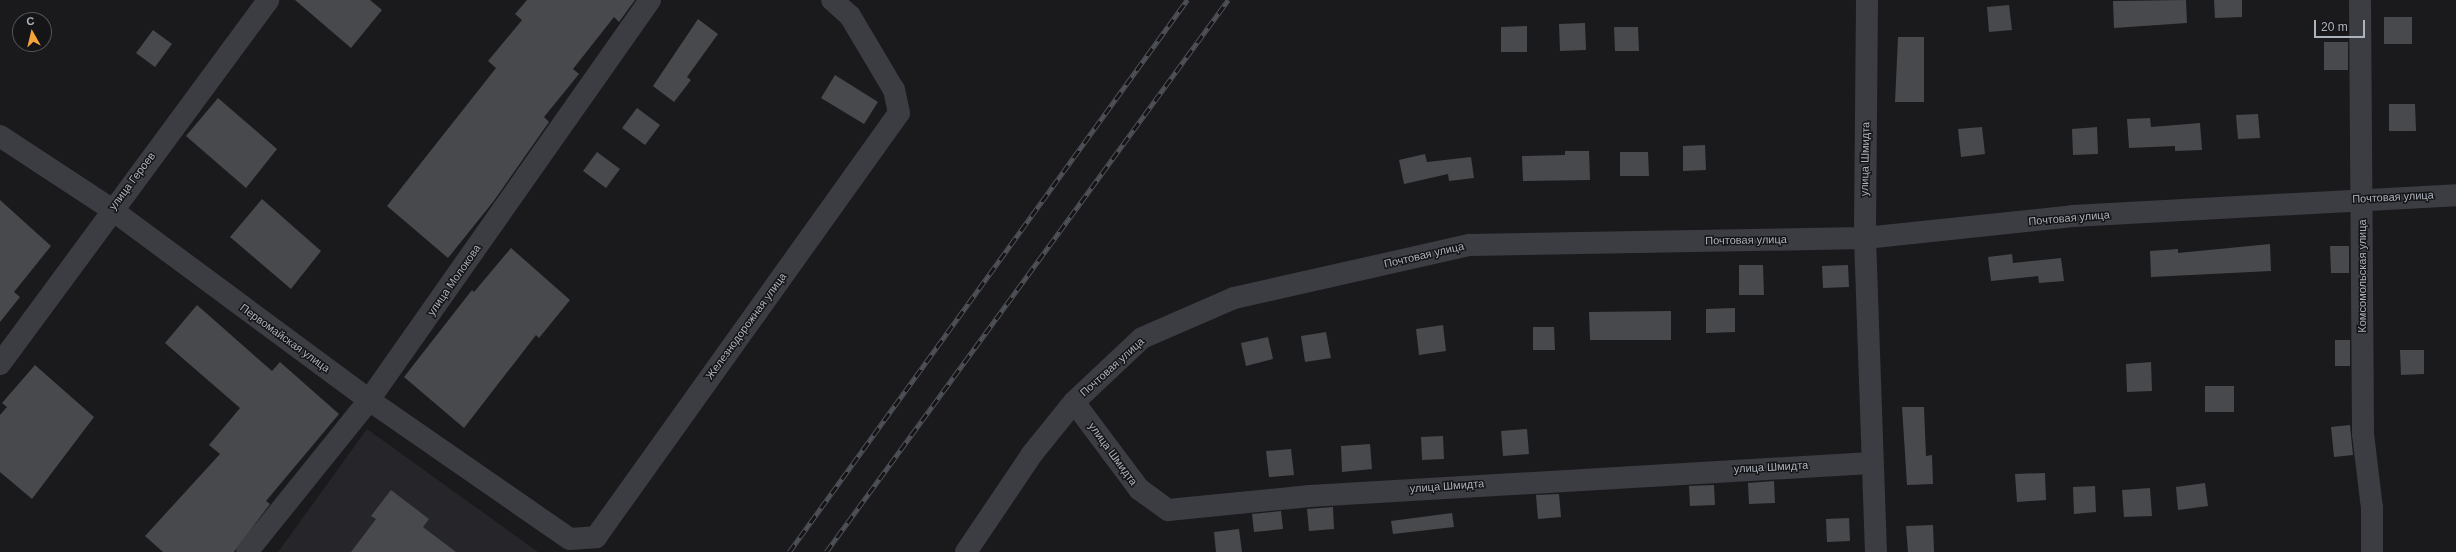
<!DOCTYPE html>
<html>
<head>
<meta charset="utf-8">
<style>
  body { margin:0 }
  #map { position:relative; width:2456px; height:552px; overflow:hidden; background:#1a1a1d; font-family:Helvetica,sans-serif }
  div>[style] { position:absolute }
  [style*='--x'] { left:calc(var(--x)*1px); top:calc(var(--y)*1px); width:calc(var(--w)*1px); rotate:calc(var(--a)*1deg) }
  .built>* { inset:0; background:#26262a }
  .building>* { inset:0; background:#47494d }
  .minor>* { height:22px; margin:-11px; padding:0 11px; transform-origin:11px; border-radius:11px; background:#3b3d42 }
  .rail>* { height:4.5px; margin-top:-2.25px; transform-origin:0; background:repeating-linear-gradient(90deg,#151518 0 9px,#4e5157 0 18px); box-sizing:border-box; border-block:1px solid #4e5157 }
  span { translate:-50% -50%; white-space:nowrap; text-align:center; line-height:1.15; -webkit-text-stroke:3px #151518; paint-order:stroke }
  .street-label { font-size:11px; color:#adb3bc }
  .north { position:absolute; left:12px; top:12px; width:40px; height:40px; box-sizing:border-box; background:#151518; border:1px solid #52545a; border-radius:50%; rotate:352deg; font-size:11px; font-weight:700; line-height:16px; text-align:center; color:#adb3bc }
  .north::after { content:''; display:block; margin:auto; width:14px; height:18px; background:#f4a33b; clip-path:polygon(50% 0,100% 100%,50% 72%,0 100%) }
  .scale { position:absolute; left:2314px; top:20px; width:51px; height:18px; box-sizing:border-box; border:2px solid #adb3bc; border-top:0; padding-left:5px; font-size:12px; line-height:14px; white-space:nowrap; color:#adb3bc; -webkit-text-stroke:3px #151518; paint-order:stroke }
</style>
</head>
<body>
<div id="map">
  <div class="built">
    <i style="clip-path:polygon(367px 429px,538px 552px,278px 552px)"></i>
  </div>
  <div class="building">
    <i style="clip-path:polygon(295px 0,370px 0,382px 10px,351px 48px)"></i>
    <i style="clip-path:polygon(527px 0,635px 0,619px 22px,614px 17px,573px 69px,579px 74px,544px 117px,549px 122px,493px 202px,448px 258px,387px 206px,496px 68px,488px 61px,522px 20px,515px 14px)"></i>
    <i style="clip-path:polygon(2186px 0,2187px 23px,2114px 28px,2113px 1px)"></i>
    <i style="clip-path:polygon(2214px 0,2242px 0,2242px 17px,2215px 18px)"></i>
    <i style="clip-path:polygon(2009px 5px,2012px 30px,1989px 32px,1987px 7px)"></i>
    <i style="clip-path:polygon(2384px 17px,2412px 17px,2412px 44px,2384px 44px)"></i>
    <i style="clip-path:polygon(698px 19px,718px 34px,687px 77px,691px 80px,674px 102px,653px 86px)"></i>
    <i style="clip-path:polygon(1585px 23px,1586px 50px,1560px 51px,1559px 24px)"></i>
    <i style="clip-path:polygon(1527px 26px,1527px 52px,1501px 52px,1501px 27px)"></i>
    <i style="clip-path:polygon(1614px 27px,1638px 27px,1639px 51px,1615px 51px)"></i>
    <i style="clip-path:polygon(153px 30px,172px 44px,155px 67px,136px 53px)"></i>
    <i style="clip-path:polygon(1898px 37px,1924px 37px,1924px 102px,1895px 102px)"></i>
    <i style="clip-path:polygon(2324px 42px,2348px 42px,2348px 70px,2324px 70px)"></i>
    <i style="clip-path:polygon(835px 75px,878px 102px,864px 124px,821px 98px)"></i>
    <i style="clip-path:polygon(218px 98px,277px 149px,246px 188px,186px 136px)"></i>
    <i style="clip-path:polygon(2389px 104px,2415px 104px,2416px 131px,2389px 131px)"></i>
    <i style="clip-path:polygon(637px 108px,660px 125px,645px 145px,622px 128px)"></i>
    <i style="clip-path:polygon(2258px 114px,2260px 138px,2238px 139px,2236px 115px)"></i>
    <i style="clip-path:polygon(2150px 118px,2151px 127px,2200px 123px,2202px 150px,2175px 151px,2175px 146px,2129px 148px,2127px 119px)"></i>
    <i style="clip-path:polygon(1982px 127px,1985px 154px,1961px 157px,1958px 129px)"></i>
    <i style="clip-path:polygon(2097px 127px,2098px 154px,2073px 155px,2072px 129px)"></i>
    <i style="clip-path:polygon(1705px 145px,1706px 170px,1683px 171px,1683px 146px)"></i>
    <i style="clip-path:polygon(1565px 151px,1589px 151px,1590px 180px,1523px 181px,1522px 156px,1565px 155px)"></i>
    <i style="clip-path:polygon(597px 152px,620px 169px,606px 188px,583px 171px)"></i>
    <i style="clip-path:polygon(1620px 152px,1648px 152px,1649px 176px,1620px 176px)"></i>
    <i style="clip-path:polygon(1425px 154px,1427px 162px,1471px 157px,1474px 178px,1449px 181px,1448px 174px,1404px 184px,1399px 160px)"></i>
    <i style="clip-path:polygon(262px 199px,321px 251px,291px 289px,230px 237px)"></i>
    <i style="clip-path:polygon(0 200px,51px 246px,14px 292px,20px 297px,0 322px)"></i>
    <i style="clip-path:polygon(2270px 244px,2271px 271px,2151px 277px,2150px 251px,2178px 249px,2178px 253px)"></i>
    <i style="clip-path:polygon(2330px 246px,2349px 246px,2349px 273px,2331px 273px)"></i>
    <i style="clip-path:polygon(511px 248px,570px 300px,539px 338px,536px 335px,464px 428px,404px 377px,472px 290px,474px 292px)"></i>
    <i style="clip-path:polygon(2012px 254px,2013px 263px,2061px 258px,2064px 281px,2039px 283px,2038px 276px,1991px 281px,1988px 257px)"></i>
    <i style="clip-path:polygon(1739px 265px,1763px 265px,1764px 295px,1739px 295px)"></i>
    <i style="clip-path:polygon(1848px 265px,1849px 287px,1823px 288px,1822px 266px)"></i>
    <i style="clip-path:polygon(197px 305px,272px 371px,280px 362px,339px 414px,266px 501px,270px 504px,234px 552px,163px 552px,145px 536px,220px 454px,209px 445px,240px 408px,165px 343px)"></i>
    <i style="clip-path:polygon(1735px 308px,1735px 332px,1706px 333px,1706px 309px)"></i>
    <i style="clip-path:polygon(1671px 311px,1671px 340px,1590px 340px,1589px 312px)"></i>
    <i style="clip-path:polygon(1443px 325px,1446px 351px,1419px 355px,1416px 329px)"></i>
    <i style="clip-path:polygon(1533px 327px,1554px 327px,1555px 350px,1533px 350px)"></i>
    <i style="clip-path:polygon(1326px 332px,1331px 358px,1305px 362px,1301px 336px)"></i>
    <i style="clip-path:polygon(1268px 337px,1273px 359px,1246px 366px,1241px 343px)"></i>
    <i style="clip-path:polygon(2335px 340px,2350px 340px,2350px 366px,2335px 366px)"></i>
    <i style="clip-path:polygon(2400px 350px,2424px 350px,2424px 374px,2401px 375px)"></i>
    <i style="clip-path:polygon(2151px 362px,2152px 391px,2127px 392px,2126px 364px)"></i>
    <i style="clip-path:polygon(35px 365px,94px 417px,32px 499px,0 472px,0 415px,7px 407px,2px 403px)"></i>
    <i style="clip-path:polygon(2205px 386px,2234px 386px,2234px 412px,2205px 412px)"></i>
    <i style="clip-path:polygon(1902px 407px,1924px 407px,1926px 456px,1932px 455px,1933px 484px,1907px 485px)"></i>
    <i style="clip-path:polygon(2350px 425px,2353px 455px,2334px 457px,2331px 427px)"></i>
    <i style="clip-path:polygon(1527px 429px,1529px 454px,1503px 456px,1501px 431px)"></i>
    <i style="clip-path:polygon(1443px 436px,1444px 459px,1422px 460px,1421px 437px)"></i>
    <i style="clip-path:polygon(1370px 444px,1372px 469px,1342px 472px,1341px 446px)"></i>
    <i style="clip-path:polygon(1291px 449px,1294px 475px,1269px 477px,1266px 451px)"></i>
    <i style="clip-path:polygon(2045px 473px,2046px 500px,2017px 502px,2015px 474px)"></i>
    <i style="clip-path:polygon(1774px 481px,1775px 503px,1749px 504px,1748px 483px)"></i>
    <i style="clip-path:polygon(2205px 483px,2208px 506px,2178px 510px,2176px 487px)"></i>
    <i style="clip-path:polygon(1714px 485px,1715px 505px,1690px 506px,1689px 486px)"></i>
    <i style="clip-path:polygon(2095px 486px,2096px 512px,2074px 514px,2073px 487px)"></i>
    <i style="clip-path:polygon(2150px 488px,2152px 516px,2124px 517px,2122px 490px)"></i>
    <i style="clip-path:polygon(391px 490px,429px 519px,423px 527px,456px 552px,351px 552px,376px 519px,371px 516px)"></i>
    <i style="clip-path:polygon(1559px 494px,1561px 517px,1538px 519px,1536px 495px)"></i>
    <i style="clip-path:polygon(1333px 507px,1334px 529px,1309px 531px,1307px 509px)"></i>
    <i style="clip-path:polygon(1281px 511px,1283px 529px,1254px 532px,1252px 514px)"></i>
    <i style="clip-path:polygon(1452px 513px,1454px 527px,1393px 534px,1391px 521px)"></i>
    <i style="clip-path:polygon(1849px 518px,1850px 541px,1827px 542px,1826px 519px)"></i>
    <i style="clip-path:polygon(1933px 525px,1934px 552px,1908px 552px,1906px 526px)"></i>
    <i style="clip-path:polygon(1239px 529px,1242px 552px,1216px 552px,1214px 532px)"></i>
  </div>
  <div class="minor">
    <i style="--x:1867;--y:0;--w:238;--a:90.5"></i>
    <i style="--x:1865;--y:238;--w:314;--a:88"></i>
    <i style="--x:2360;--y:0;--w:434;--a:89.6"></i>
    <i style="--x:2363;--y:434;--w:75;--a:83.1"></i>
    <i style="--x:2372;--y:508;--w:44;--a:90"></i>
    <i style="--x:0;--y:136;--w:133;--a:33.3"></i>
    <i style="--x:111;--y:209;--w:321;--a:36.5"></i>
    <i style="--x:369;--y:400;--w:244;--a:34.7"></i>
    <i style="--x:570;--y:539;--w:26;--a:-4"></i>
    <i style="--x:596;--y:537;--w:521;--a:-54.45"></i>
    <i style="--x:899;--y:113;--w:24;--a:-102"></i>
    <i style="--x:894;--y:90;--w:86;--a:-120.7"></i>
    <i style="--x:850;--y:16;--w:24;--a:-138"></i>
    <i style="--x:0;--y:364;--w:452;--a:-53.6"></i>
    <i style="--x:1074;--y:402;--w:109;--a:53.2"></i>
    <i style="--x:1139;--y:489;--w:36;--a:36"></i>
    <i style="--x:1168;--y:510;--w:143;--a:-5.6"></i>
    <i style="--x:1310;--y:496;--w:562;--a:-3.37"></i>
    <i style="--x:247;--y:552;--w:195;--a:-51.2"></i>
    <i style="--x:369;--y:400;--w:489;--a:-54.9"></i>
    <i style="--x:966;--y:552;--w:118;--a:-56"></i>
    <i style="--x:1032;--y:454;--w:67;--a:-51.1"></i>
    <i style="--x:1074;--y:402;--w:93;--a:-43.3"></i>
    <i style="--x:1142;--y:338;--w:100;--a:-23.5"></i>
    <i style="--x:1234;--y:298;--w:242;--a:-12.7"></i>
    <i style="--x:1470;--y:245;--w:395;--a:-1"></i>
    <i style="--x:1865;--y:238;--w:209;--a:-6"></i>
    <i style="--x:2073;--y:216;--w:384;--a:-3.1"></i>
  </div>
  <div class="rail">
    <i style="--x:789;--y:552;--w:681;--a:-54.21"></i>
    <i style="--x:826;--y:552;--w:683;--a:-53.94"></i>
  </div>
  <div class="street-label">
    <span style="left:1865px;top:159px;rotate:-89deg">улица Шмидта</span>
    <span style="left:132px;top:181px;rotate:-53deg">улица Героев</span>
    <span style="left:2393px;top:197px;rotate:-3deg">Почтовая улица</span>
    <span style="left:2069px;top:218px;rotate:-5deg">Почтовая улица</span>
    <span style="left:1746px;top:240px;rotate:-1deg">Почтовая улица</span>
    <span style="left:1424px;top:255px;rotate:-13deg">Почтовая улица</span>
    <span style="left:2362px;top:276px;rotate:-90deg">Комсомольская улица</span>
    <span style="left:454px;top:280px;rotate:-55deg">улица Молокова</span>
    <span style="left:746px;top:326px;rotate:-54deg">Железнодорожная улица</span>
    <span style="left:285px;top:338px;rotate:36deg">Первомайская улица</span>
    <span style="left:1112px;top:367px;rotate:-42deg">Почтовая улица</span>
    <span style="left:1113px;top:454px;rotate:54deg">улица Шмидта</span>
    <span style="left:1771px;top:467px;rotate:-3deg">улица Шмидта</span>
    <span style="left:1447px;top:486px;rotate:-4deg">улица Шмидта</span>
  </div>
  <div class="north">С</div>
  <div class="scale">20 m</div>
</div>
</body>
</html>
